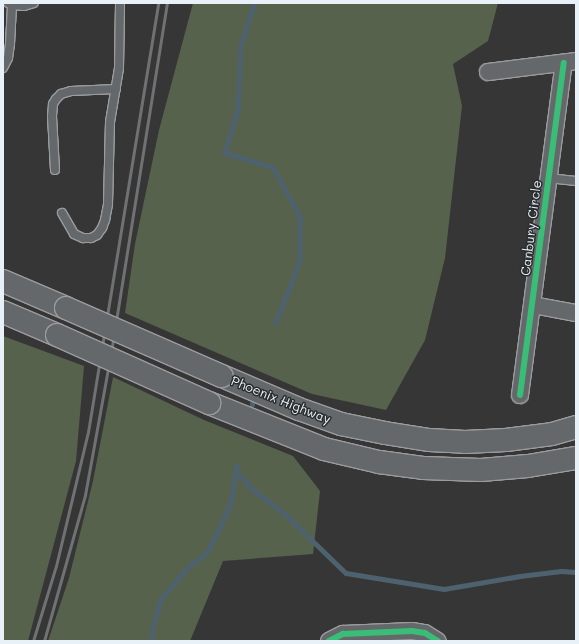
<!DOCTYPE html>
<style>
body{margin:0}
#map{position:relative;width:579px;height:644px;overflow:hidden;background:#373636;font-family:Mali,sans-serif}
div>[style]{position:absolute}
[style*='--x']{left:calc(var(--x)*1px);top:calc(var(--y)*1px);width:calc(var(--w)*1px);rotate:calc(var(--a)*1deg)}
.green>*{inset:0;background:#57624d}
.stream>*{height:4.5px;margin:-2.25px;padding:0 2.25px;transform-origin:2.25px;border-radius:2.25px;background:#4d626e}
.roads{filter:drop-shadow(1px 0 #9b9c9e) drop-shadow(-1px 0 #9b9c9e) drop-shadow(0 1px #9b9c9e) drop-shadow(0 -1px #9b9c9e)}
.service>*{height:8px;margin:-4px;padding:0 4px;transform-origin:4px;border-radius:4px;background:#65686b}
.minor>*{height:16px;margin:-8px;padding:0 8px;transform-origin:8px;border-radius:8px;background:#65686b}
.secondary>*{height:22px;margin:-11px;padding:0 11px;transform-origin:11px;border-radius:11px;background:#65686b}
.rail>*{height:3px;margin:-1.5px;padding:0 1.5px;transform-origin:1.5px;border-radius:1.5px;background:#6f7172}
.bridges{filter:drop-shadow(1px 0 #9b9c9e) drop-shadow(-1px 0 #9b9c9e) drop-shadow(0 1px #9b9c9e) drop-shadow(0 -1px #9b9c9e)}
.secondary-bridge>*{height:22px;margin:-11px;padding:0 11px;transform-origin:11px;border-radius:11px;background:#65686b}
.cycleway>*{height:6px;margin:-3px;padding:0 3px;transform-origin:3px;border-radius:3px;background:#3abd76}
span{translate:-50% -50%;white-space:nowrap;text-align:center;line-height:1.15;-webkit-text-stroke:3px #2a2d2e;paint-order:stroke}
.street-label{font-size:13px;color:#e8f1f8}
.frame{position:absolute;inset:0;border:4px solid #e8f1f8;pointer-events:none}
</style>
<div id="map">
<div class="green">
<div style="clip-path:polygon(193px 3px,498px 3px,488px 41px,453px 64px,462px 106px,445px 258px,425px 340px,386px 410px,312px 394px,125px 313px,135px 244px,159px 130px)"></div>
<div style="clip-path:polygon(3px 336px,84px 366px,76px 461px,28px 641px,3px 641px)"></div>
<div style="clip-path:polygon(113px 377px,204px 420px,293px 456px,320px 491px,313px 554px,223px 561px,190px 641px,48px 641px,69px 578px,93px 481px)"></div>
</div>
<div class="stream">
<div style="--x:255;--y:3;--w:44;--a:108.4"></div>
<div style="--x:241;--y:45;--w:66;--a:92.6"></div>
<div style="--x:238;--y:111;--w:44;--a:107.2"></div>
<div style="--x:225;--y:153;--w:50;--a:16.3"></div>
<div style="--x:273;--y:167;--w:56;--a:61.1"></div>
<div style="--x:300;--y:216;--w:45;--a:90"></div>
<div style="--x:300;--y:261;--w:66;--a:111.2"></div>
<div style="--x:252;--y:405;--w:1;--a:-90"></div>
<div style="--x:236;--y:471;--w:24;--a:48"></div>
<div style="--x:252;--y:489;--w:43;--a:37.4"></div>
<div style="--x:286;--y:515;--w:83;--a:44"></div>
<div style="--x:346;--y:573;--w:99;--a:9.3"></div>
<div style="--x:444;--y:589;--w:77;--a:-9.7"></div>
<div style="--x:520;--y:576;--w:41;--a:-7"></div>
<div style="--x:561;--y:571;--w:15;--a:4"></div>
<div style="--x:151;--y:641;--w:11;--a:-85"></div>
<div style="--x:152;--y:630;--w:32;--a:-74"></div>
<div style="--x:161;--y:599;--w:43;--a:-49.7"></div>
<div style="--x:189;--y:566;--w:22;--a:-36"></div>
<div style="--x:207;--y:553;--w:53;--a:-64.4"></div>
<div style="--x:230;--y:505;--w:40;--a:-80"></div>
</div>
<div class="roads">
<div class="service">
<div style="--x:8;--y:3;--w:4;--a:27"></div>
<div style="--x:12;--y:5;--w:12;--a:5"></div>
<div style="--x:24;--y:6;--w:10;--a:-17"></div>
<div style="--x:3;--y:68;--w:11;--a:-63"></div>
<div style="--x:8;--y:58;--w:14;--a:-82"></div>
<div style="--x:10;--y:44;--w:39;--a:-87"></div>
<div style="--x:55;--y:170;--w:54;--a:-93.2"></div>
<div style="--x:52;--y:116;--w:12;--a:-85"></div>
<div style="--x:53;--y:104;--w:6;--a:-59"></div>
<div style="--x:56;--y:99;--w:7;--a:-45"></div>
<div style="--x:61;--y:94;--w:10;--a:-17"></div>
<div style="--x:71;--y:91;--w:45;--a:-2.5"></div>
<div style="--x:548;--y:178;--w:28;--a:6"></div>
<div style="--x:62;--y:213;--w:24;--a:60"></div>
<div style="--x:74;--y:234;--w:10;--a:24"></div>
<div style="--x:83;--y:238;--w:8;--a:0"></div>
<div style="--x:91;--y:238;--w:7;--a:-27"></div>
<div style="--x:97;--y:235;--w:9;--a:-54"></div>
<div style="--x:102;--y:228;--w:9;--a:-69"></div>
<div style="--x:105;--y:220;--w:16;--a:-79"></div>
<div style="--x:108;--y:204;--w:82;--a:-88.6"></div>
<div style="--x:110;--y:122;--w:55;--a:-80.5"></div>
<div style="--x:119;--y:68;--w:65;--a:-89.1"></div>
</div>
<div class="minor">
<div style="--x:488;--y:72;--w:89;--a:-7.1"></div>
<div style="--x:533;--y:305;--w:44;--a:10.5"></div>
<div style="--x:520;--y:395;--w:335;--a:-82.5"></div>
<div style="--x:329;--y:641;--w:16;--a:-27"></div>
<div style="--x:343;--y:634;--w:69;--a:-2.5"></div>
<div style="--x:412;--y:631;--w:13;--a:9"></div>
<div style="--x:425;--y:633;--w:15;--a:32"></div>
</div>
<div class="secondary">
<div style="--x:3;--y:281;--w:69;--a:23.2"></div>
<div style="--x:3;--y:312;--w:59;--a:23.1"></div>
<div style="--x:222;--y:376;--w:84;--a:23.2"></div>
<div style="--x:299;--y:409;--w:45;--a:19.7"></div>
<div style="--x:341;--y:424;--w:45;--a:11.6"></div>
<div style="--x:385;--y:433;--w:45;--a:9"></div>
<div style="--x:429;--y:440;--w:36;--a:3"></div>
<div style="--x:465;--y:442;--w:41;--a:-2.8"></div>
<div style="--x:506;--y:440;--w:46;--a:-7.4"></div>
<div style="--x:552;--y:434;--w:25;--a:-16"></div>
<div style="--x:209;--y:403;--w:124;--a:21.8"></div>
<div style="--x:324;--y:449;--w:57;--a:13.3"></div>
<div style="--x:379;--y:462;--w:44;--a:7.8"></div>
<div style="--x:423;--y:468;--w:58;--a:2"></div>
<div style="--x:481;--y:470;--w:47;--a:-4.9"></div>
<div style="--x:528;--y:466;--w:49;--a:-9.5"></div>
</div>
</div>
<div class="rail">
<div style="--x:33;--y:641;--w:78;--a:-73"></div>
<div style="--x:56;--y:566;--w:138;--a:-76.6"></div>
<div style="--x:88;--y:432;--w:435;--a:-80.7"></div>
<div style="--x:44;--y:641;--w:152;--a:-74.3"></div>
<div style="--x:85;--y:495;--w:151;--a:-79.7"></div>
<div style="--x:112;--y:346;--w:347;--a:-80.9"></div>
</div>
<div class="bridges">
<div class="secondary-bridge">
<div style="--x:66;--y:308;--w:170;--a:23.6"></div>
<div style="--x:57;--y:335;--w:167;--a:24.1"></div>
</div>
</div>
<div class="cycleway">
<div style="--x:520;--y:395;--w:335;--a:-82.5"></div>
<div style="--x:329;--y:641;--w:16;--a:-27"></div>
<div style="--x:343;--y:634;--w:69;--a:-2.5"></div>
<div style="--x:412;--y:631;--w:13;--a:9"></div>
<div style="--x:425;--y:633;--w:15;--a:32"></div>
</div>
<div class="street-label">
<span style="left:531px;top:228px;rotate:-83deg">Canbury Circle</span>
<span style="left:281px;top:400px;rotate:22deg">Phoenix Highway</span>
</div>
<div class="frame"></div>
</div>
